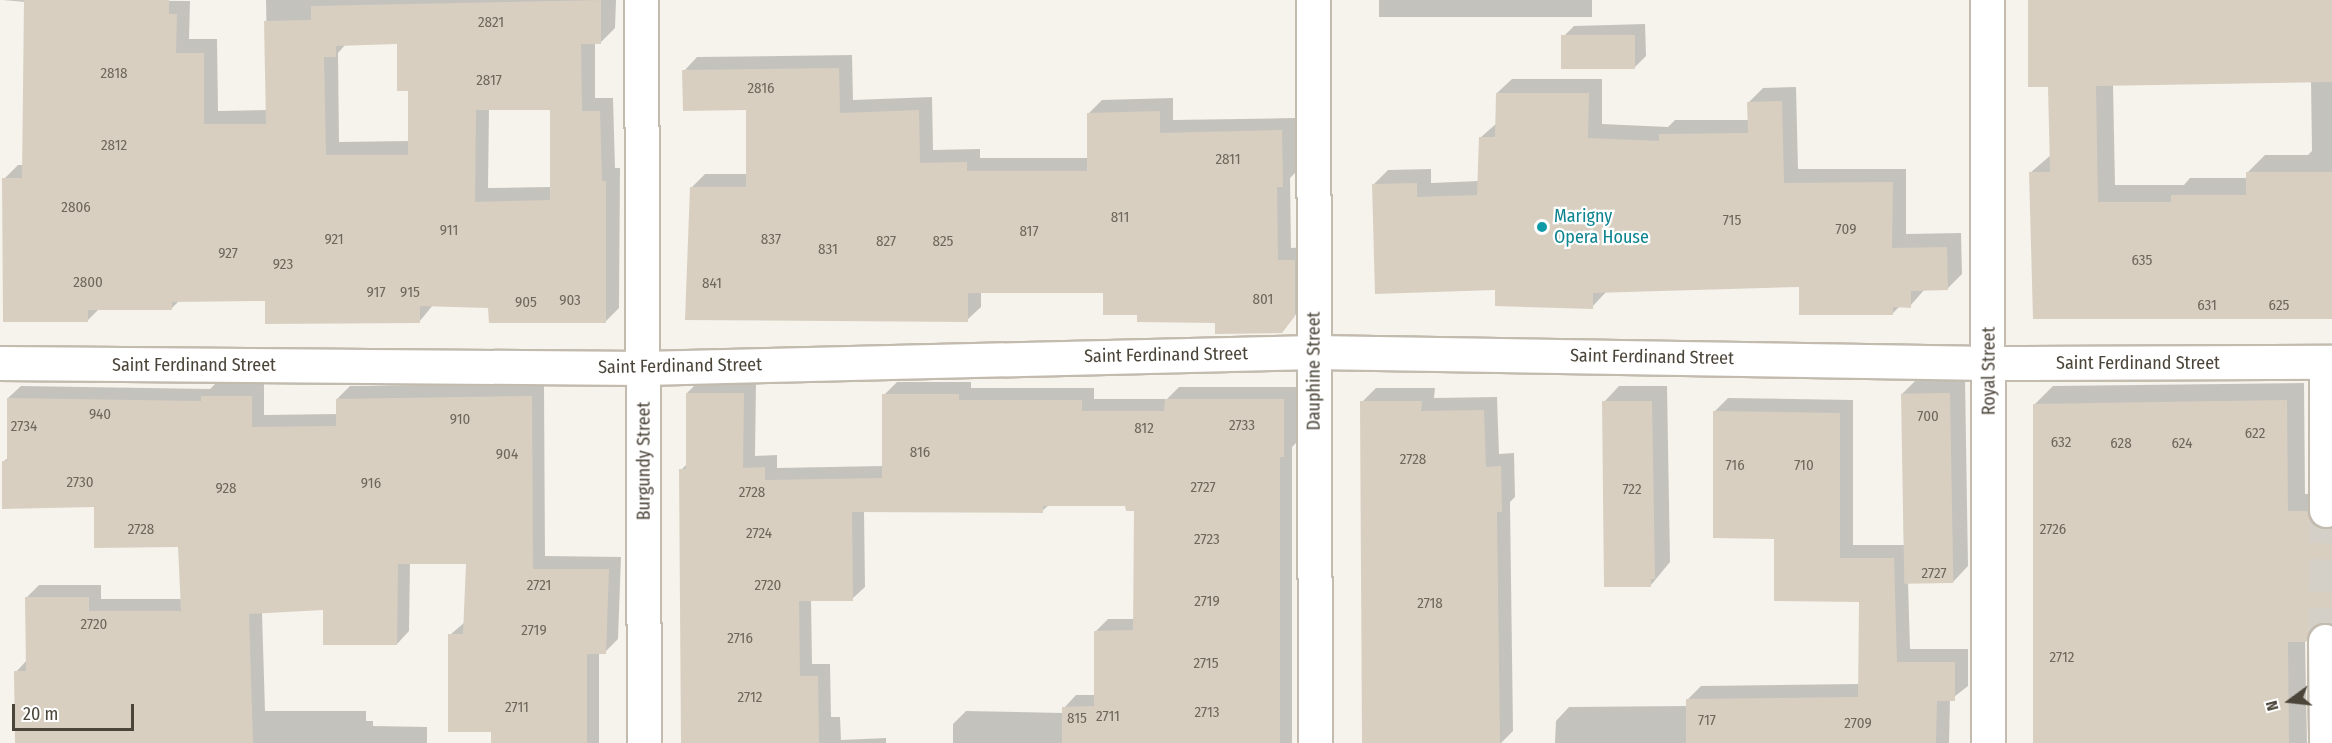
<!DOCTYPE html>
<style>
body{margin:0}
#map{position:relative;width:2332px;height:743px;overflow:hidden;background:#f6f3ec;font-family:"Fira Sans Condensed",sans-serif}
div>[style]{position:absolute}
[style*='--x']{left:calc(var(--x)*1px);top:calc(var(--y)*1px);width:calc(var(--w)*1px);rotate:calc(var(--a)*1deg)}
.shadow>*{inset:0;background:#0003;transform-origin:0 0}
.building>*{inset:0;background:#d8cfc1;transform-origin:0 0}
.street-tunnel>*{height:33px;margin-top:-16.5px;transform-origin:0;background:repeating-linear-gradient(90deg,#d4d0c8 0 33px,transparent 0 49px)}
.roads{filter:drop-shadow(2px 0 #c2bbae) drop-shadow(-2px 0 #c2bbae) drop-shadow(0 2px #c2bbae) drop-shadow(0 -2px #c2bbae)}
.street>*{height:33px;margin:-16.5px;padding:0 16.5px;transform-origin:16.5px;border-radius:16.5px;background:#fff}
.dots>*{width:16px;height:16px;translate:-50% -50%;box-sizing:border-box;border:3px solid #fff;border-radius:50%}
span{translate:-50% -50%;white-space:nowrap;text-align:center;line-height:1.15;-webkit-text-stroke:4.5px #fff;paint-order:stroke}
.number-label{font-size:15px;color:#6e675b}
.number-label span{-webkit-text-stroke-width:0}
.culture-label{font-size:18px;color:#0d838f}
.left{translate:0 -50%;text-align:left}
.street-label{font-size:18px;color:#4b4439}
.north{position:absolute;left:2260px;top:671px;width:60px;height:60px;-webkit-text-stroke:4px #fff;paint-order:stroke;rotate:255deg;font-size:16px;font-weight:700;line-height:24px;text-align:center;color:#4b4439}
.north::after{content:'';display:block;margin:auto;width:21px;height:27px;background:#4b4439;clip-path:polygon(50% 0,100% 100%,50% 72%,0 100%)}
.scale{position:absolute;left:12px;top:704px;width:122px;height:27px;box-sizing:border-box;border:3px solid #4b4439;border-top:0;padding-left:8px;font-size:18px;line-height:21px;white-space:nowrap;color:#4b4439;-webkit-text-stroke:4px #fff;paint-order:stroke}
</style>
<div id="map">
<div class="shadow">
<div style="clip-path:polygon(evenodd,3px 0,190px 1px,189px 39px,217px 39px,218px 111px,268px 110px,266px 0,616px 0,615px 28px,601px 42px,595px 42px,595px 98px,613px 98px,615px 168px,620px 168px,619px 308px,605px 322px,490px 307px,433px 305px,419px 322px,266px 300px,180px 300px,172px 308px,100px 308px,87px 321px,4px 179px,18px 165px,23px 165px,25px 2px,3px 0,398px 43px,410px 90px,409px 141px,339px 142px,338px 53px,346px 44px,398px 43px,3px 0,552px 108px,551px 187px,488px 188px,489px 109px,552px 108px)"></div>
<div style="left:1379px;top:0;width:213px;height:17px"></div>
<div style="clip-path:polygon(evenodd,2029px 0,2332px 0,2332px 317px,2030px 173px,2051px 155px,2049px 85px,2029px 0,2311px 81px,2312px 151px,2308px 155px,2265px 155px,2247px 173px,2247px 178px,2190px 178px,2184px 185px,2115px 185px,2113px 84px,2311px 81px)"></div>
<div style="clip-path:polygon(1645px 24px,1646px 56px,1635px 67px,1563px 37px,1574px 26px)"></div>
<div style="clip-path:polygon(852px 55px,853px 100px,932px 97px,933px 150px,980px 149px,980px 158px,1089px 158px,1089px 113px,1102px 100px,1173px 98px,1173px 120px,1295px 118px,1296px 172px,1290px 178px,1291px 248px,1308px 247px,1308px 301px,1281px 331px,1217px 322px,1105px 291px,981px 291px,981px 307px,967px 320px,691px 188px,705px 174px,748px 174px,748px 108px,684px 71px,697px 57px)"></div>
<div style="clip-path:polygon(1512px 79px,1602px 79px,1602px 124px,1668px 127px,1675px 120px,1749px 120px,1748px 103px,1763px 88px,1796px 87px,1798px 169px,1906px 169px,1906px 234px,1961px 233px,1962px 274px,1948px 288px,1925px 289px,1910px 306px,1900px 306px,1893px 313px,1801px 286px,1607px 291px,1592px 307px,1496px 289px,1373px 185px,1388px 170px,1431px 169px,1431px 183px,1479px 181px,1480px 138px,1497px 123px,1497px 93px)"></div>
<div style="clip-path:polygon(1965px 378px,1968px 566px,1953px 582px,1908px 582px,1910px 649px,1968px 649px,1968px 686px,1950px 700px,1949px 743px,1555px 743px,1556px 721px,1569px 707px,1687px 706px,1687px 700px,1701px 686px,1859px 684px,1860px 600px,1775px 537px,1714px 412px,1728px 398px,1853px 400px,1853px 545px,1904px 545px,1902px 394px,1917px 379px)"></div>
<div style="clip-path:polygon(700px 380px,756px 381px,755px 456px,777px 455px,777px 468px,884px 466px,884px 395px,897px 382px,971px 382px,971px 388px,1094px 388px,1094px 399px,1167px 399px,1179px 387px,1296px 387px,1296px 443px,1292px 447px,1292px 743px,953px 743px,953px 724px,966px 711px,1064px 713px,1064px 708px,1076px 695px,1096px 695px,1095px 632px,1108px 619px,1135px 619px,1135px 509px,1127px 504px,1049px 505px,1042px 511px,864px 511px,865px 587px,852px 599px,811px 600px,812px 664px,830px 664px,831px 717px,840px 717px,841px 740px,886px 738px,886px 743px,682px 743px,681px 470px,687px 464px,687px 393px)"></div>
<div style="clip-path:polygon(2304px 383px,2305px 494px,2325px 493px,2332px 505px,2332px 623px,2324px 622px,2305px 641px,2307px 743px,2034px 743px,2035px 404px,2053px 386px)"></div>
<div style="clip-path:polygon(215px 384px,264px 384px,264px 415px,337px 414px,337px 399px,350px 386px,544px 384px,545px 556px,621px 557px,618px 639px,605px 652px,599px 652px,599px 743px,493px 743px,493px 731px,450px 635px,465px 622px,467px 563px,410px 562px,409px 631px,397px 644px,324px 608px,262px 612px,265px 711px,366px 711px,366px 721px,373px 721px,373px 726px,427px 727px,427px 743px,15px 743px,16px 672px,27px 660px,26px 598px,39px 585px,101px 585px,101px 599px,182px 599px,180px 545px,3px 462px,9px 457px,8px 398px,21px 386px,210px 389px)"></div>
<div style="clip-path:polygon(1619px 386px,1667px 386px,1670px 562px,1651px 585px,1604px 402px)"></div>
<div style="clip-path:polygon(1376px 388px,1435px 388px,1434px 398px,1497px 397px,1499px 454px,1514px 453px,1515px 497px,1510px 502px,1513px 731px,1501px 743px,1364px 743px,1362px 402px)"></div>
</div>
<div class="building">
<div style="clip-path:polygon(evenodd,24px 0,169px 0,169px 14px,177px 14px,176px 53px,204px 53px,204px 124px,266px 124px,264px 21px,311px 20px,311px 6px,601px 0,601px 44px,581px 44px,582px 111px,600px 111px,602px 181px,606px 181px,606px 323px,489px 323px,488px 308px,420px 306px,420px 323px,265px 324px,265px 301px,172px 302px,172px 310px,88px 310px,88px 322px,3px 322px,2px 178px,22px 178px,24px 0,397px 44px,397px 91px,408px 91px,408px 155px,326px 155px,324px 57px,336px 57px,336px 46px,397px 44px,24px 0,476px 110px,550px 110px,550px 200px,475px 202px,476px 110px)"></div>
<div style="clip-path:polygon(2028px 0,2332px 0,2332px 82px,2096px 86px,2098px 202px,2171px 202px,2171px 195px,2246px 195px,2246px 172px,2332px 172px,2332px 319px,2033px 319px,2029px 172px,2050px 172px,2048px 87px,2028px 87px)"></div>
<div style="left:1635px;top:35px;width:34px;height:74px;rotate:90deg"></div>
<div style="clip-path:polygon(839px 68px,840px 113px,919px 110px,920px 163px,967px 162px,967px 171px,1087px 171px,1087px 113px,1160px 111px,1160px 133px,1282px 130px,1283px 187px,1277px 187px,1278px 260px,1295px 260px,1295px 316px,1282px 333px,1215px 334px,1215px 323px,1137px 322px,1137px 315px,1103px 315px,1103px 293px,968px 293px,968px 322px,685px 320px,690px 187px,746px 187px,746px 110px,683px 111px,682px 70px)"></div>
<div style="clip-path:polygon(1496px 93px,1589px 93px,1588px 138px,1659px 141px,1659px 134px,1748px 133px,1747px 102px,1782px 101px,1784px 183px,1893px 182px,1892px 248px,1947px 247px,1948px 290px,1911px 291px,1911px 308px,1893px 307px,1893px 315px,1799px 315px,1799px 287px,1593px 293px,1593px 309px,1495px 306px,1495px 290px,1375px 294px,1372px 184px,1417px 183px,1417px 197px,1477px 195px,1479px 137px,1495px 137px)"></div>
<div style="clip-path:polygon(686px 393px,744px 393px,743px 468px,765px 467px,765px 480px,882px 478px,882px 394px,959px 394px,959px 400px,1082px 400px,1082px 411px,1164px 411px,1165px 399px,1284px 399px,1284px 457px,1280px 457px,1280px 743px,1062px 743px,1062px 707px,1094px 706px,1094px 631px,1133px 630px,1134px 511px,1126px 511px,1125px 506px,1043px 506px,1043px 513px,852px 512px,853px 601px,799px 601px,800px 676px,818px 676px,819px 743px,681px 743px,679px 469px,686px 469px)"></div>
<div style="left:1950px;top:393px;width:190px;height:49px;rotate:89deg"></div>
<div style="clip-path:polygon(201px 396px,252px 396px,252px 427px,336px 426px,336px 399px,532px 396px,533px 569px,609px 569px,606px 654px,587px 654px,587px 743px,491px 743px,491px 732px,448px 732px,448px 634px,463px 634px,466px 564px,398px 564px,397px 645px,323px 645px,323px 610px,249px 614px,253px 743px,15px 743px,14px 671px,26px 671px,25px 597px,89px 597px,89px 611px,181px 611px,178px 547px,94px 548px,94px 507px,2px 509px,2px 461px,7px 461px,7px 398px,201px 401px)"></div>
<div style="clip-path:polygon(2287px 400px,2288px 511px,2307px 511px,2316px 526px,2332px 527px,2332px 624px,2315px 625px,2306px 642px,2288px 642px,2289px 743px,2033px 743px,2033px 404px)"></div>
<div style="clip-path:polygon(1360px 401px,1422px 401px,1421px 411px,1484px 410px,1486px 467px,1501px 466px,1502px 512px,1497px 512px,1500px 743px,1362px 743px)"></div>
<div style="clip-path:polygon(1602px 401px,1652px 401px,1655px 579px,1651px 579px,1651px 587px,1604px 587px)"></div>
<div style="clip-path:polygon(1713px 411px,1840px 413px,1840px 558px,1894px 558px,1897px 662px,1955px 662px,1955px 701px,1937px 701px,1936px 743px,1686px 743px,1686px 699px,1858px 697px,1859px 602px,1774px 601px,1774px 539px,1713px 538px)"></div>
</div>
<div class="street-tunnel">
<div style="--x:2325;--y:641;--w:131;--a:-89.6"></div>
</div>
<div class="roads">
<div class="street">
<div style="--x:641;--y:0;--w:743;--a:89.77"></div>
<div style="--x:1313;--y:0;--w:743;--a:89.85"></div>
<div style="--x:1987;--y:0;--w:743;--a:89.92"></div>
<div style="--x:2326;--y:362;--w:148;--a:90"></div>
<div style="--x:0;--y:363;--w:643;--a:0.45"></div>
<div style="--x:643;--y:368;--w:671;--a:-1.37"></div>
<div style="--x:1314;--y:352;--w:675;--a:0.93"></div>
<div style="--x:1989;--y:363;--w:343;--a:-0.2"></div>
<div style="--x:2325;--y:641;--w:102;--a:89.4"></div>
</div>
</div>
<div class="dots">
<div style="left:1542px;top:227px;background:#0f9aa8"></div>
</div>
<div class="number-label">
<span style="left:491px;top:23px">2821</span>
<span style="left:114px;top:74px">2818</span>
<span style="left:489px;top:81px">2817</span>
<span style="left:761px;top:89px">2816</span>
<span style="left:114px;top:146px">2812</span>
<span style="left:1228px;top:160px">2811</span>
<span style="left:76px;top:208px">2806</span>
<span style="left:1120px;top:218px">811</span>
<span style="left:1732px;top:221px">715</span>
<span style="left:1846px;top:230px">709</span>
<span style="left:449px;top:231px">911</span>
<span style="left:1029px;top:232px">817</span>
<span style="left:334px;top:240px">921</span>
<span style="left:771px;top:240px">837</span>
<span style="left:886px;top:242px">827</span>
<span style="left:943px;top:242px">825</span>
<span style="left:828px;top:250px">831</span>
<span style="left:228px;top:254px">927</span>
<span style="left:2142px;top:261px">635</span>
<span style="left:283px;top:265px">923</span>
<span style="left:88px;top:283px">2800</span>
<span style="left:712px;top:284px">841</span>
<span style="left:376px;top:293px">917</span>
<span style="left:410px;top:293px">915</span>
<span style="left:1263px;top:300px">801</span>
<span style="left:570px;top:301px">903</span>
<span style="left:526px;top:303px">905</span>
<span style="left:2207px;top:306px">631</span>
<span style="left:2279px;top:306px">625</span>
<span style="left:100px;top:415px">940</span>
<span style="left:1928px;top:417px">700</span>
<span style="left:460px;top:420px">910</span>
<span style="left:1242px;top:426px">2733</span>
<span style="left:24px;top:427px">2734</span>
<span style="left:1144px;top:429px">812</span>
<span style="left:2255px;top:434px">622</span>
<span style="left:2061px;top:443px">632</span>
<span style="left:2121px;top:444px">628</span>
<span style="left:2182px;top:444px">624</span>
<span style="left:920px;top:453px">816</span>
<span style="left:507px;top:455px">904</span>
<span style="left:1413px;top:460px">2728</span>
<span style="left:1735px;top:466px">716</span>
<span style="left:1804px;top:466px">710</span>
<span style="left:80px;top:483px">2730</span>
<span style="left:371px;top:484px">916</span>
<span style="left:1203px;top:488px">2727</span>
<span style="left:226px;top:489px">928</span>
<span style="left:1632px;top:490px">722</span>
<span style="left:752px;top:493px">2728</span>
<span style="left:141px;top:530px">2728</span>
<span style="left:2053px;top:530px">2726</span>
<span style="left:759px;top:534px">2724</span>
<span style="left:1207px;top:540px">2723</span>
<span style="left:1934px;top:574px">2727</span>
<span style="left:539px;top:586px">2721</span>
<span style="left:768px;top:586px">2720</span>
<span style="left:1207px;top:602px">2719</span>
<span style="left:1430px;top:604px">2718</span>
<span style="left:94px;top:625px">2720</span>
<span style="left:534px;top:631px">2719</span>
<span style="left:740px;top:639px">2716</span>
<span style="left:2062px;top:658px">2712</span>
<span style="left:1206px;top:664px">2715</span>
<span style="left:750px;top:698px">2712</span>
<span style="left:517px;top:708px">2711</span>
<span style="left:1207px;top:713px">2713</span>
<span style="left:1108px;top:717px">2711</span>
<span style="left:1077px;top:719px">815</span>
<span style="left:1707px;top:721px">717</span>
<span style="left:1858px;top:724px">2709</span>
</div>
<div class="culture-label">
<span class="left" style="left:1554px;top:227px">Marigny<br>Opera House</span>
</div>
<div class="street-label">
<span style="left:1166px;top:355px;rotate:-1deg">Saint Ferdinand Street</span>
<span style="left:1652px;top:357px;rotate:1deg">Saint Ferdinand Street</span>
<span style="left:2138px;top:363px">Saint Ferdinand Street</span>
<span style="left:194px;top:365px">Saint Ferdinand Street</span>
<span style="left:680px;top:366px;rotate:-1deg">Saint Ferdinand Street</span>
<span style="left:1314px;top:371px;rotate:-90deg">Dauphine Street</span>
<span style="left:1989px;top:371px;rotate:-90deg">Royal Street</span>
<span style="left:644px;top:461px;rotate:-90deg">Burgundy Street</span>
</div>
<div class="north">N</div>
<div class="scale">20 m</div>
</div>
